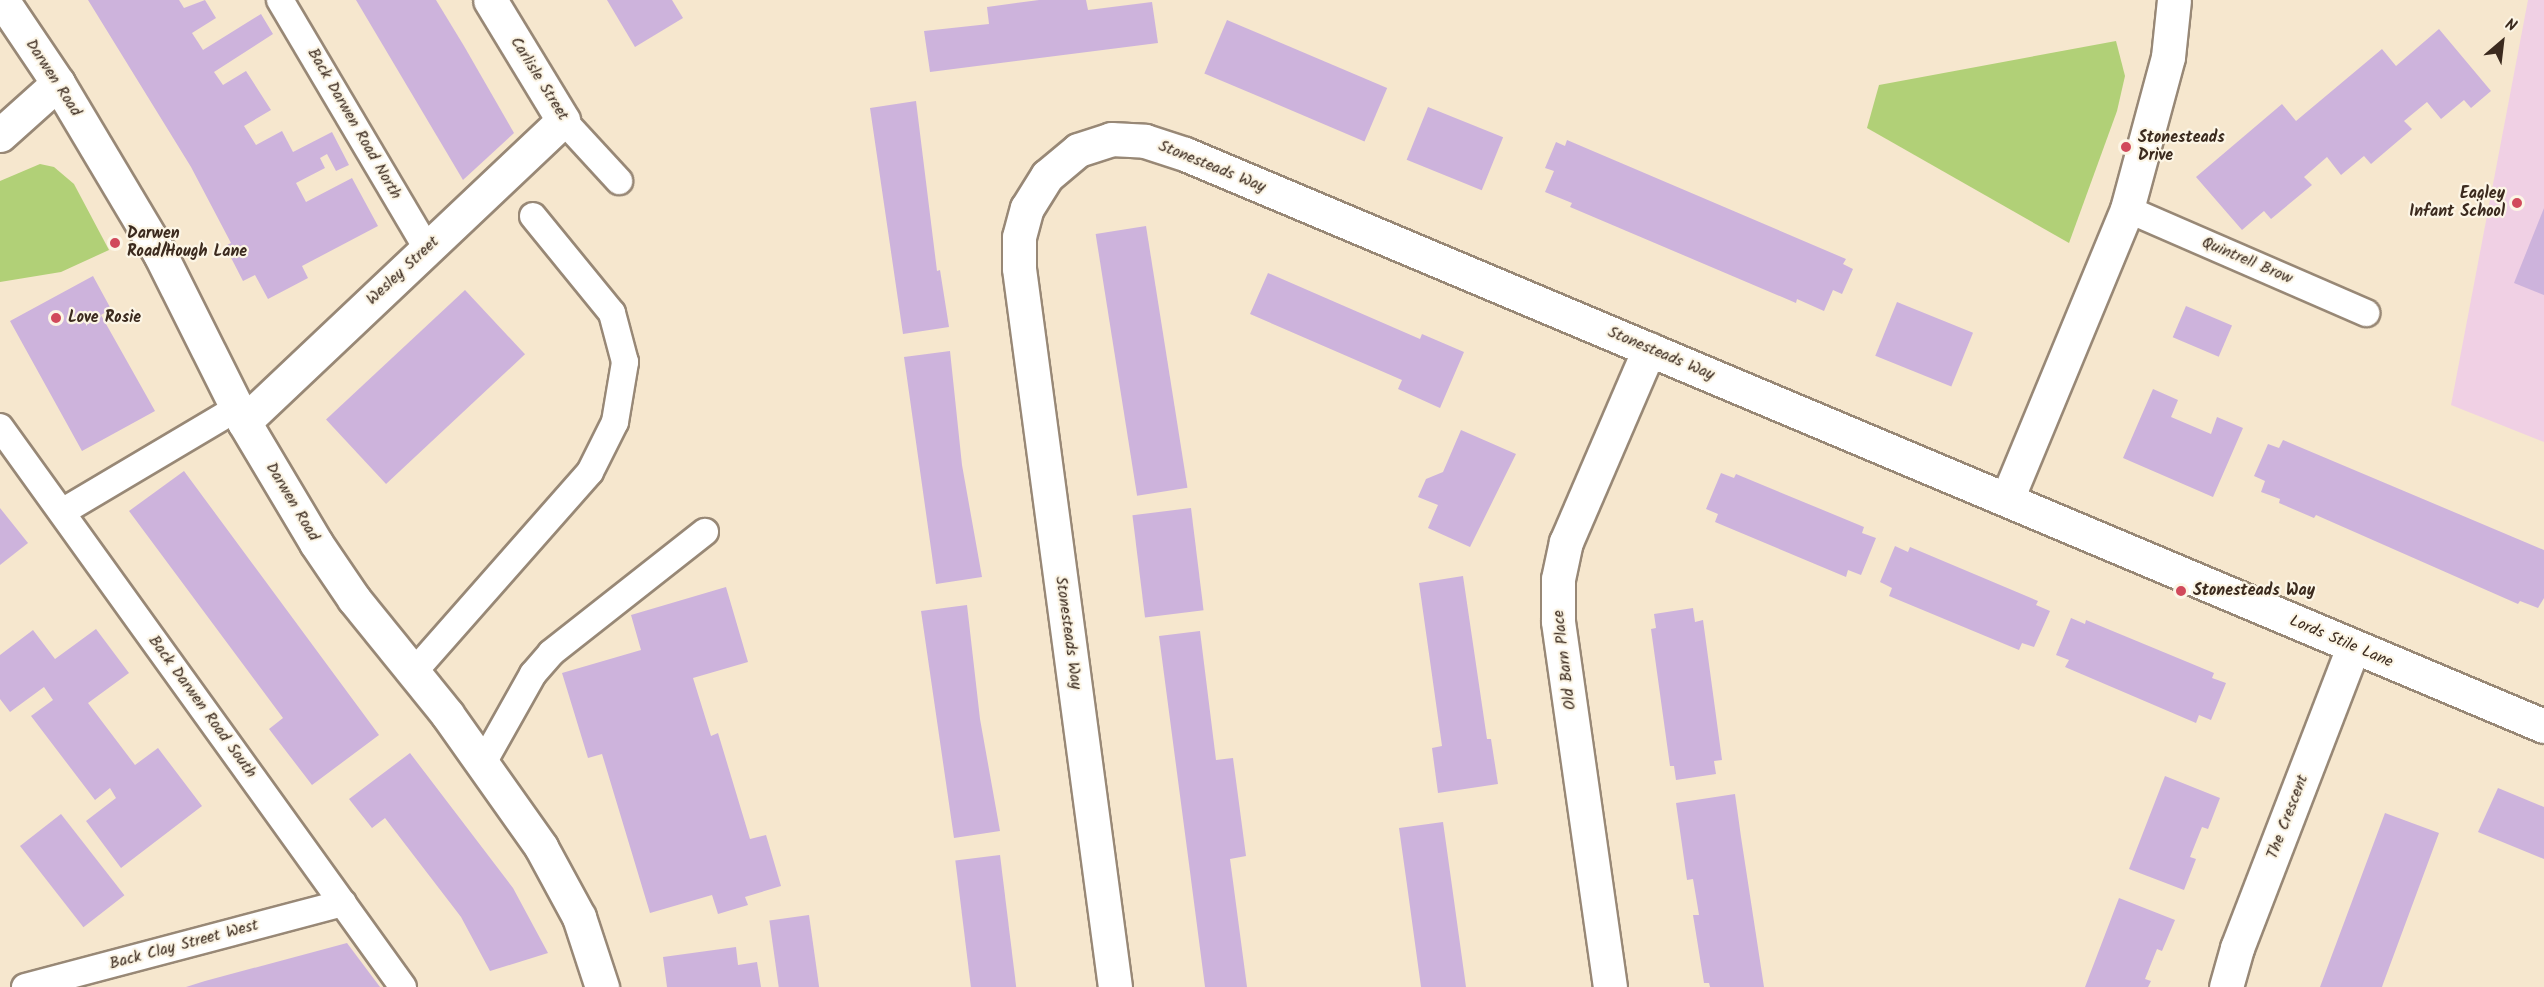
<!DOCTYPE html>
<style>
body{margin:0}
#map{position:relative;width:2544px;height:987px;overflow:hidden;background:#f6e7ce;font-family:Kalam,sans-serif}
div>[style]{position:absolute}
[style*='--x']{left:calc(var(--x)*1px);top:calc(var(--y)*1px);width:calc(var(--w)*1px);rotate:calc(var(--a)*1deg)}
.built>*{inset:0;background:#f0d0e4}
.green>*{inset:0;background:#b1d077}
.building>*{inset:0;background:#cdb3dc;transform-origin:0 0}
.roads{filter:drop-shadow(2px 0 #988876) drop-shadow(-2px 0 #988876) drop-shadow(0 2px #988876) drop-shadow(0 -2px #988876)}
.lane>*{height:26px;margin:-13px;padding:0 13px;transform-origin:13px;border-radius:13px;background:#fff}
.street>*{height:33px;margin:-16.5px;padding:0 16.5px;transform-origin:16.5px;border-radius:16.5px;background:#fff}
.secondary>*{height:33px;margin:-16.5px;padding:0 16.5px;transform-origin:16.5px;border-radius:16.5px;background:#fff}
.dots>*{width:16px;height:16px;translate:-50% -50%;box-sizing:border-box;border:3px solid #fcf5e5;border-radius:50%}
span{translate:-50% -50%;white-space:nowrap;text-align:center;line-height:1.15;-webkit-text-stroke:4.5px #fcf5e5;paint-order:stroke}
.street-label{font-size:16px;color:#3b2a1e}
.poi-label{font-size:16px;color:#3b2a1e;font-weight:700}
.left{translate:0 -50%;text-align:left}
.right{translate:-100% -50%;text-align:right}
.north{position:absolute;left:2472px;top:12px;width:60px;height:60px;-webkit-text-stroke:4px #fcf5e5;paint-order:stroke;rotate:28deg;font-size:16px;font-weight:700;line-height:24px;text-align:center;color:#3b2a1e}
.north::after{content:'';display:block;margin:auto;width:21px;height:27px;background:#3b2a1e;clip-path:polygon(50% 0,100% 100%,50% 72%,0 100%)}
</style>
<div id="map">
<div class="built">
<div style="clip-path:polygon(2528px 0,2544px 0,2544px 442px,2451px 405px)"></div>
</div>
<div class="green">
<div style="clip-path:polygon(2116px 41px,2125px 76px,2117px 111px,2069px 243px,1867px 128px,1879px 85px)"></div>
<div style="clip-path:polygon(40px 164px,54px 167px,74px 184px,109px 250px,61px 272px,0 282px,0 181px)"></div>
</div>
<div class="building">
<div style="clip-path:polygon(88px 0,179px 0,184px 8px,205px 0,216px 18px,192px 33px,203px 50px,261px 14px,273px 34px,214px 72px,223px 85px,246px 71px,271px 110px,244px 126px,256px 145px,282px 131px,293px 152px,332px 132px,349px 165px,336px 171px,327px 154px,320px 158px,325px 168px,296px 183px,306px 202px,352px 178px,378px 226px,302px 266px,308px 278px,268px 299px,255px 275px,243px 281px,225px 246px,231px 243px,191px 167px)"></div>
<div style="clip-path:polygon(356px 0,436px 0,464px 46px,514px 133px,463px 180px)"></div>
<div style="clip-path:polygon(607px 0,672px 0,683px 18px,635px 47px)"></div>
<div style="clip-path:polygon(1039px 0,1086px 0,1088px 10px,1152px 2px,1158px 43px,930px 72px,924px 31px,989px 24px,987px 7px)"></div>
<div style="left:1227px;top:20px;width:174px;height:58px;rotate:23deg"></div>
<div style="clip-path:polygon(2439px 29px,2491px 91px,2471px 108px,2464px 100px,2441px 119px,2427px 102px,2404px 121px,2412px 129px,2371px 164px,2364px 156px,2341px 175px,2327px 157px,2304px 177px,2312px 185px,2271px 219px,2264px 211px,2242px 230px,2196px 177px,2282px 104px,2296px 121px,2382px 49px,2396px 66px)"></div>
<div style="clip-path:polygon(916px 101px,937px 271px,940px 270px,949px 327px,903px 334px,870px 108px)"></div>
<div style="left:1428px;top:107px;width:81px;height:57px;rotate:22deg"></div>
<div style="clip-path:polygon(1567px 140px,1846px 259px,1843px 264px,1853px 269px,1842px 294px,1833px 290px,1824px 311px,1797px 299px,1796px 303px,1570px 207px,1572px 203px,1545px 192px,1554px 171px,1545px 168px,1556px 142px,1565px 146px)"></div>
<div style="clip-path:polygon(2544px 208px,2544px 295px,2514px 283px)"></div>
<div style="left:1146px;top:226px;width:265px;height:51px;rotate:81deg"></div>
<div style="clip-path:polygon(1268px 273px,1420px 339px,1422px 334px,1464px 352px,1440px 408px,1398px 389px,1402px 380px,1250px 314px)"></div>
<div style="clip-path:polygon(93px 276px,111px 309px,101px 315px,155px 411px,82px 451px,10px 321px)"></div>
<div style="left:465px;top:290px;width:88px;height:190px;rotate:47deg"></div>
<div style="left:1897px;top:302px;width:82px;height:58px;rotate:22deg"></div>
<div style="left:2186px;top:306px;width:50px;height:34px;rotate:23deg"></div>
<div style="clip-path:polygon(950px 351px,962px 465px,982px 577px,936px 584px,904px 357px)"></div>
<div style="clip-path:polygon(2153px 389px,2178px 400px,2171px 417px,2211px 434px,2217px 417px,2243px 428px,2213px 497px,2123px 458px)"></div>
<div style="clip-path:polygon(1461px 430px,1516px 454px,1470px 547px,1428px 528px,1438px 505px,1418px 497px,1426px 479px,1443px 472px)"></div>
<div style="clip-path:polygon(2283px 440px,2544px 550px,2544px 598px,2538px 608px,2520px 601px,2518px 604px,2316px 515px,2314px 518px,2279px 503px,2280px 499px,2261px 492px,2265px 481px,2254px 476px,2268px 444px,2279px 448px)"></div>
<div style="clip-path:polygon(184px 471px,379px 735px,312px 785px,269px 729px,283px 718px,129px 511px)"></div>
<div style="clip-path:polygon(1721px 473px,1734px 478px,1736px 474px,1864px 527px,1862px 533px,1876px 538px,1861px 575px,1848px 570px,1846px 577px,1715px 522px,1718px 514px,1706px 509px)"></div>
<div style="clip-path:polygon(0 508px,28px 543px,0 565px)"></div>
<div style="left:1191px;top:508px;width:103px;height:59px;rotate:83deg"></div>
<div style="clip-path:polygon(1895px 546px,1908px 552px,1910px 547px,2038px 601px,2036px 605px,2050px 611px,2034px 647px,2022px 643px,2019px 650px,1889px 596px,1892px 588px,1880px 582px)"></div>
<div style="clip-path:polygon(1463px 576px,1487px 739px,1491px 739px,1498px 784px,1438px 793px,1432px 748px,1442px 746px,1419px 583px)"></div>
<div style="clip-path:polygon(726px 587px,748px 662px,693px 678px,711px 736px,718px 733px,750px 839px,766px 835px,781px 886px,745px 897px,748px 905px,718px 914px,712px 895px,650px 913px,602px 754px,588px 758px,562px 673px,641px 650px,631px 615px)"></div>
<div style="clip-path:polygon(967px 605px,980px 719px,1000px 831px,954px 838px,921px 611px)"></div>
<div style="clip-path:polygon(1693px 608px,1695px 622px,1703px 620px,1722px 760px,1714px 761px,1716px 774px,1676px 780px,1674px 766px,1670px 766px,1651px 629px,1656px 628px,1654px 614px)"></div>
<div style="clip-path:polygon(2071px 618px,2085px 624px,2086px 620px,2214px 673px,2212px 678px,2226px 683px,2211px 720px,2199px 715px,2196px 723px,2065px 667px,2069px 660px,2056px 655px)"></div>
<div style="clip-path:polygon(96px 629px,129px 673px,88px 703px,135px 765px,158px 748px,202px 806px,121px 868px,86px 821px,116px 798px,110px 788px,95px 800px,31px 716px,53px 700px,44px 687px,10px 712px,0 699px,0 655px,33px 630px,55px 659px)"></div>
<div style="clip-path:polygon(1200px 631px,1216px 760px,1233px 758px,1246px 856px,1230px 859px,1247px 987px,1205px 987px,1189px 864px,1159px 636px)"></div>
<div style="clip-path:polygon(410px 753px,513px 888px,548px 953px,490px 971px,461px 917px,385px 818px,372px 828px,349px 799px)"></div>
<div style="clip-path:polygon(2165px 776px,2220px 798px,2208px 829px,2202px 827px,2190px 857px,2196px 859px,2184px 890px,2129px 869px)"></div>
<div style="clip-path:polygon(2498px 788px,2544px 807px,2544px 859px,2478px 832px)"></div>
<div style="clip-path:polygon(1735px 794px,1741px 837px,1764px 987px,1710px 987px,1709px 983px,1704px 983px,1693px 915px,1699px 915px,1693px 879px,1687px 880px,1676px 803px)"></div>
<div style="clip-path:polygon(2385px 813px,2439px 833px,2383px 984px,2382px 987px,2320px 987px)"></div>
<div style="left:61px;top:814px;width:103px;height:52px;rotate:52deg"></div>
<div style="clip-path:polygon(1443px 822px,1451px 879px,1466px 987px,1421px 987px,1407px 885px,1399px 828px)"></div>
<div style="left:1000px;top:855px;width:133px;height:45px;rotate:83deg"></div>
<div style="clip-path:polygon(2119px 898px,2175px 920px,2162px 951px,2157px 949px,2145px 979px,2151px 981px,2148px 987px,2085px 987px)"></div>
<div style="left:809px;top:915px;width:73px;height:40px;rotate:82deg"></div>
<div style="clip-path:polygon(347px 943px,380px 987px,186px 987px,205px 981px)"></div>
<div style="clip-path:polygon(736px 947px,738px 965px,757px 962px,761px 987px,667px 987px,663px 957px)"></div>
</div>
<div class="roads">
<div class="lane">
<div style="--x:280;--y:0;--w:289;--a:59.4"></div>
<div style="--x:563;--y:120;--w:83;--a:47.4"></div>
<div style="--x:2127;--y:209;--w:261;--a:23.5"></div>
<div style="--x:0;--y:427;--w:690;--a:54.26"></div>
<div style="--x:62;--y:512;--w:204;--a:-30.7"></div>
<div style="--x:412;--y:674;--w:269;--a:-48.6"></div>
<div style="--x:590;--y:472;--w:56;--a:-63.4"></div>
<div style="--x:615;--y:422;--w:61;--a:-80.5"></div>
<div style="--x:625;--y:362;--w:51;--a:-104.9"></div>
<div style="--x:612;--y:313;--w:125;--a:-129.2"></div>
<div style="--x:483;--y:763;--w:102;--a:-60.7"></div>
<div style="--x:533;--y:674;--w:28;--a:-49"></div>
<div style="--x:551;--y:653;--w:196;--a:-38.2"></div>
<div style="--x:25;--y:987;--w:329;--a:-14.8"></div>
</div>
<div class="street">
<div style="--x:0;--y:135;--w:78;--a:-41.9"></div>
<div style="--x:244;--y:422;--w:439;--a:-43.4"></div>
<div style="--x:563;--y:120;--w:140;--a:-121.3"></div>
<div style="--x:2007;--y:499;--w:314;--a:-67.5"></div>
<div style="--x:2127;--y:209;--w:157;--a:-74.9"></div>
<div style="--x:2168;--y:57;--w:57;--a:-84"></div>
<div style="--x:1115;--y:987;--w:725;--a:-97.61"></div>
<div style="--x:1019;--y:268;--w:31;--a:-90"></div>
<div style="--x:1019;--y:237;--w:30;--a:-75"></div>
<div style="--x:1027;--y:208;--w:38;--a:-58"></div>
<div style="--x:1047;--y:176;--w:40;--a:-40"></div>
<div style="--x:1078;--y:150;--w:35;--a:-18"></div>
<div style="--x:1111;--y:139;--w:34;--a:3"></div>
<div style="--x:1145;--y:141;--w:42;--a:18"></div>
<div style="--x:1185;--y:154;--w:1474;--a:22.83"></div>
<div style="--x:1610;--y:987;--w:370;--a:-98.1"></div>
<div style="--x:1558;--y:621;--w:42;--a:-90"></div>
<div style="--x:1558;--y:579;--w:38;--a:-78"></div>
<div style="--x:1566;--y:542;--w:210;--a:-66.7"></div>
<div style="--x:2226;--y:987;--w:41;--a:-74.2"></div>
<div style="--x:2237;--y:948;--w:323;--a:-68.9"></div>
</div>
<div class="secondary">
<div style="--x:2;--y:0;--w:100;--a:56"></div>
<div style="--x:58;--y:83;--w:199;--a:59.2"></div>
<div style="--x:160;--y:254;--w:188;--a:63.4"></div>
<div style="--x:244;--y:422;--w:141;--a:59.2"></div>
<div style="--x:316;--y:543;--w:68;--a:55.8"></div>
<div style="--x:354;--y:599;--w:148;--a:51"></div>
<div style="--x:447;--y:714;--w:163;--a:54.7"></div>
<div style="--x:541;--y:847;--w:80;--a:61.5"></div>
<div style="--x:579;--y:917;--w:74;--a:71.8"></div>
</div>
</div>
<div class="dots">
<div style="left:2126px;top:147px;background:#d1495b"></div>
<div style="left:2517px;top:203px;background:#d1495b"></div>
<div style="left:115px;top:243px;background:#d1495b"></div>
<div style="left:56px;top:318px;background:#d1495b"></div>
<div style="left:2181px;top:591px;background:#d1495b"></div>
</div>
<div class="street-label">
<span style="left:53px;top:78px;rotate:57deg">Darwen Road</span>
<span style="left:539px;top:79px;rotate:58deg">Carlisle Street</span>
<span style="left:354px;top:124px;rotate:60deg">Back Darwen Road North</span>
<span style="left:1212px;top:167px;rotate:22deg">Stonesteads Way</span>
<span style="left:2247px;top:261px;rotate:23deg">Quintrell Brow</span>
<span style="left:403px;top:271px;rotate:-43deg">Wesley Street</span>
<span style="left:1661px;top:354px;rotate:23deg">Stonesteads Way</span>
<span style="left:292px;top:502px;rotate:59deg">Darwen Road</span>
<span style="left:1068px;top:633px;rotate:82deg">Stonesteads Way</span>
<span style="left:2341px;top:642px;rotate:23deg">Lords Stile Lane</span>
<span style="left:1565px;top:660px;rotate:-97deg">Old Barn Place</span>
<span style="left:202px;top:707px;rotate:54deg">Back Darwen Road South</span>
<span style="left:2288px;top:817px;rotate:-69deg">The Crescent</span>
<span style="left:184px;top:945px;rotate:-15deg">Back Clay Street West</span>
</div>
<div class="poi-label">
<span class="left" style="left:2138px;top:147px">Stonesteads<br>Drive</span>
<span class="right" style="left:2505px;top:203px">Eagley<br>Infant School</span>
<span class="left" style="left:127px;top:243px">Darwen<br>Road/Hough Lane</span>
<span class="left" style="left:68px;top:318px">Love Rosie</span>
<span class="left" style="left:2193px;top:591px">Stonesteads Way</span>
</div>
<div class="north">N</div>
</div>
